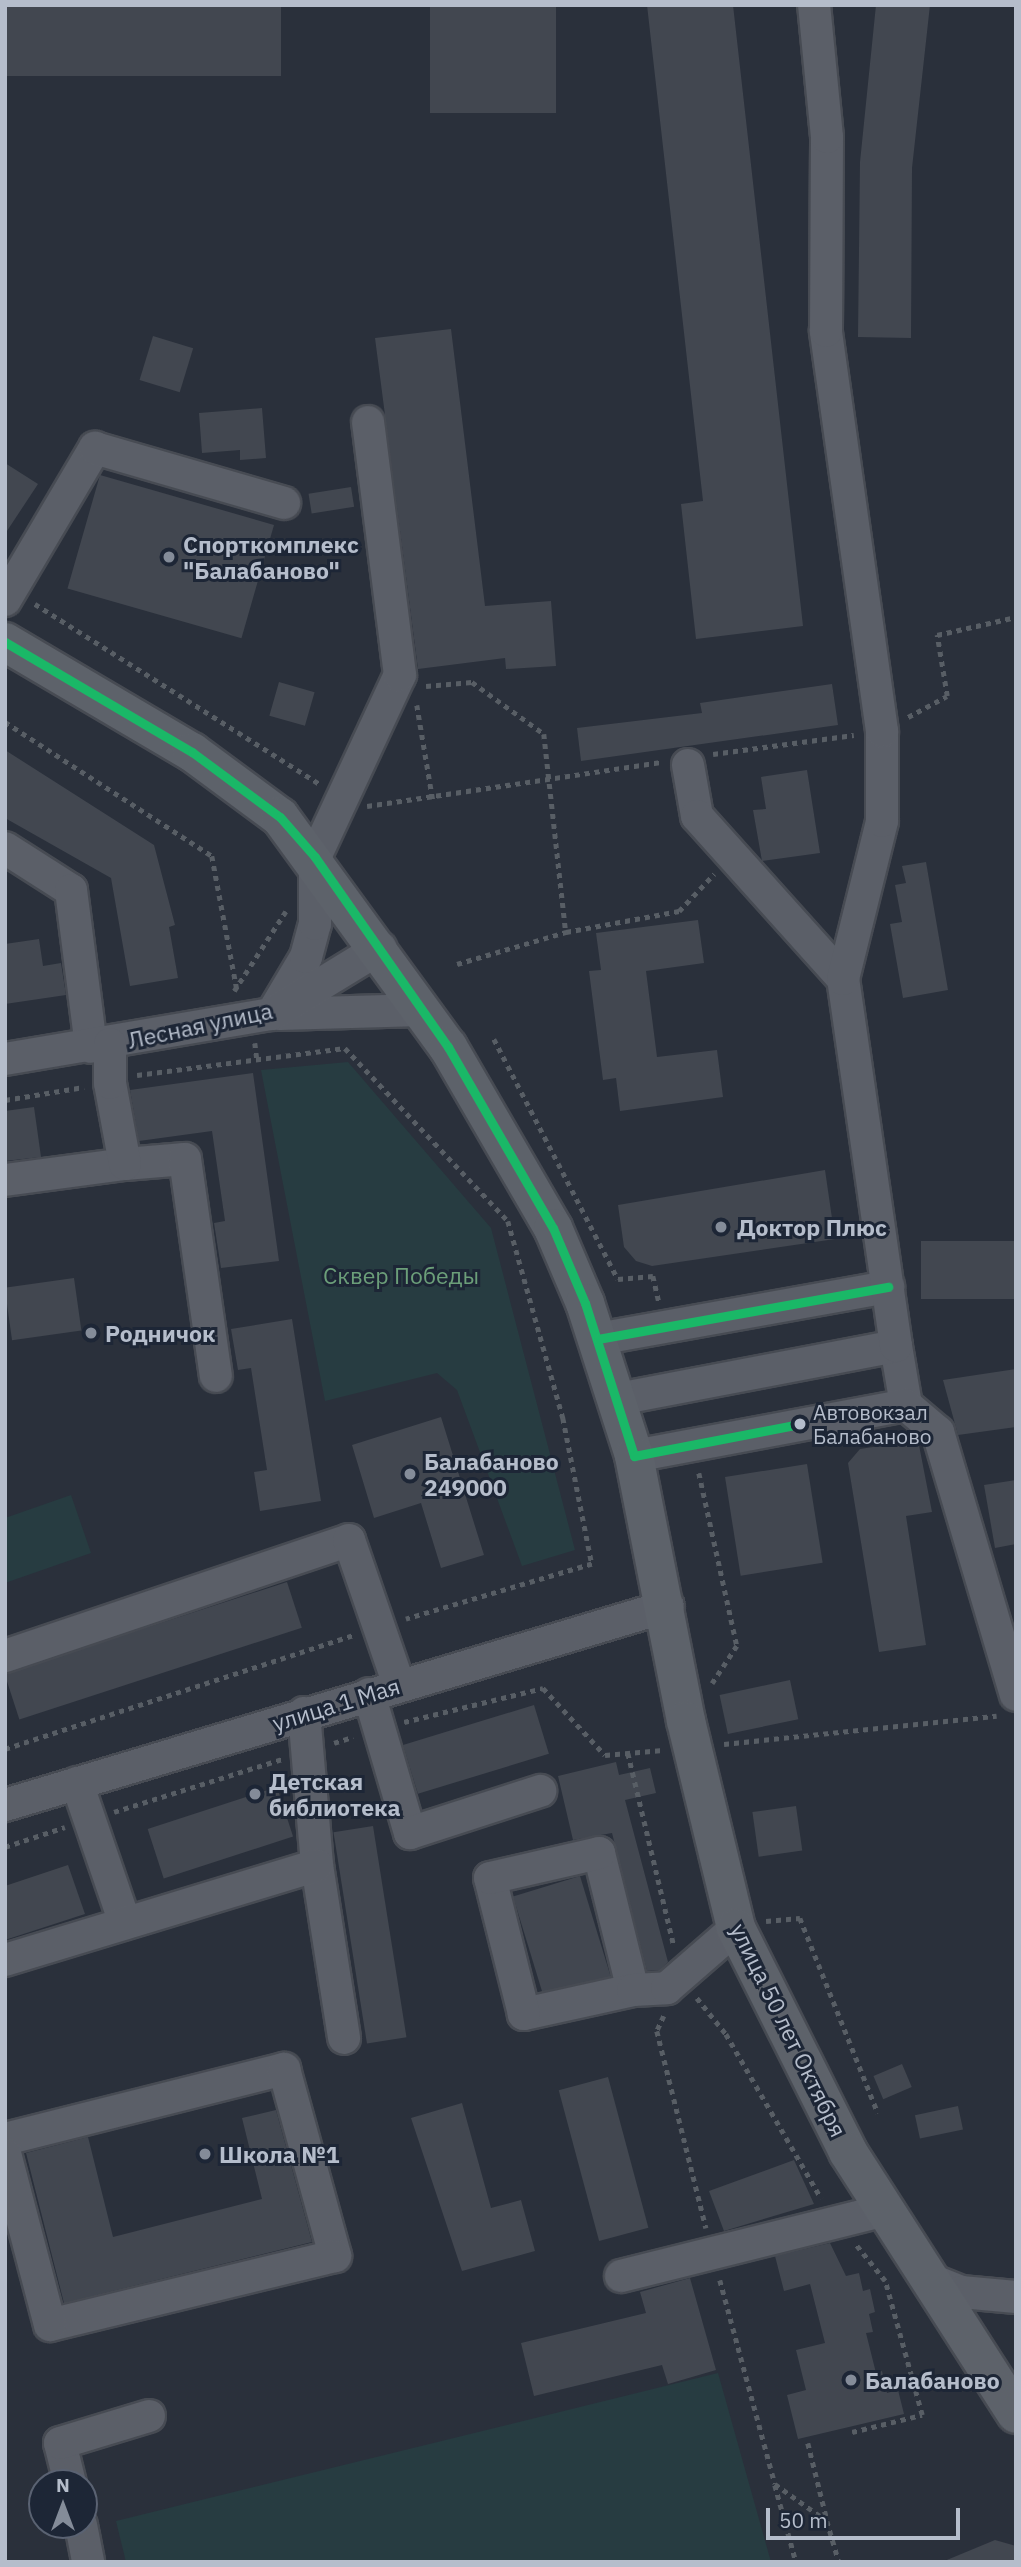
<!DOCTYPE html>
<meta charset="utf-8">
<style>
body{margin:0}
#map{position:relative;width:1021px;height:2567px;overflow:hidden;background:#2a303b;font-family:"IBM Plex Sans",sans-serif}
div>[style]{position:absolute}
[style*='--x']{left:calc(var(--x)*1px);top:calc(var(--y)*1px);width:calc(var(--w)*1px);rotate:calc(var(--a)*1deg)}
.green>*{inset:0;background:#273c41}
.building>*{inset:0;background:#424750;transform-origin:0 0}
.path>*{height:4.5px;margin-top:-2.25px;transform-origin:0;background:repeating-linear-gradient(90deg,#585e65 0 5px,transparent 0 10px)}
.roads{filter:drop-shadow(2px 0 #474b53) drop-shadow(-2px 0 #474b53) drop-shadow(0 2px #474b53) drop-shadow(0 -2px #474b53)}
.minor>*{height:32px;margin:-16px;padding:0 16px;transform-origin:16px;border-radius:16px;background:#5b5f68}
.major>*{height:38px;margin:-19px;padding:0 19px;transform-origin:19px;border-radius:19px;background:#5d626a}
.bus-1>*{height:9px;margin:-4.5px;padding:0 4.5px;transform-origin:4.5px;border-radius:4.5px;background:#1ab867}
.dots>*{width:19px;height:19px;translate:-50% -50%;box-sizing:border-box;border:4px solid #1d2636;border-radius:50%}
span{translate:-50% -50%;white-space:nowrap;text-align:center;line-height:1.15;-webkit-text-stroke:6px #1d2636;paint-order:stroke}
.bus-label{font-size:21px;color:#b5bdcb}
.left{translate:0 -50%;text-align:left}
.poi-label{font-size:23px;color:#b5bdcb;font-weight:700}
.street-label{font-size:23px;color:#b5bdcb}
.park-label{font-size:23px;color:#6b9e79}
.frame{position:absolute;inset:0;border:7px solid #b5bdcb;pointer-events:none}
.north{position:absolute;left:28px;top:2469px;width:70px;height:70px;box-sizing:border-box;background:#1d2636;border:2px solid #5a6272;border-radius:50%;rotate:0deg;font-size:19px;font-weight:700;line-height:28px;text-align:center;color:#b5bdcb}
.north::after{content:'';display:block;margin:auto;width:24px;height:32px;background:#848c99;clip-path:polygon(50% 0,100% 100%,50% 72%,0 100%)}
.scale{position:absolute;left:766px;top:2508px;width:194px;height:32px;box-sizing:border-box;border:4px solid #b5bdcb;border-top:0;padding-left:9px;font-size:21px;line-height:24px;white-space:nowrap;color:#b5bdcb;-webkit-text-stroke:5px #1d2636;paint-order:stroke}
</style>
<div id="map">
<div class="green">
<div style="clip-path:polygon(348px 1062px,491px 1228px,575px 1550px,522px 1566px,457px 1390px,437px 1373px,325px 1401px,261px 1070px)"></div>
<div style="clip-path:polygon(71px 1495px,91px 1553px,5px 1583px,5px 1518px)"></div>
<div style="clip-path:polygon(718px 2373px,771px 2562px,126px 2562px,116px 2521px)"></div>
</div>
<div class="building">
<div style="left:5px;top:5px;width:276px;height:71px"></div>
<div style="left:430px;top:5px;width:126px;height:108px"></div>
<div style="clip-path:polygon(647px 5px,733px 5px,803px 626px,696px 639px,681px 504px,703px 501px)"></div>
<div style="clip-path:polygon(876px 5px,930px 5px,912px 168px,911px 338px,858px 337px,860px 162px)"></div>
<div style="clip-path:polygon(451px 329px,485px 606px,551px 601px,556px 666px,506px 669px,505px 658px,418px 669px,375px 338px)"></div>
<div style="left:153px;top:336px;width:42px;height:46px;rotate:17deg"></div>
<div style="clip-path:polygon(262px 408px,266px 458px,240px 460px,240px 450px,202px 453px,199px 413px)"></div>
<div style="clip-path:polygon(5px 463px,38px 484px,5px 534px)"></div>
<div style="left:100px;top:475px;width:181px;height:118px;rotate:16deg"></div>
<div style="left:351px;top:487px;width:20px;height:43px;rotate:81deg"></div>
<div style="left:279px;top:682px;width:37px;height:35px;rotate:16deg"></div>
<div style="clip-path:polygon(832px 684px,838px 725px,581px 761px,577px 728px,702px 713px,700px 703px)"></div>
<div style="clip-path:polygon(5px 750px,154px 845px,175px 925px,169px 927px,178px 978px,130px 986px,111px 878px,5px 818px)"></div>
<div style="clip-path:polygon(807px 770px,820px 853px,762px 861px,753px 810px,766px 809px,761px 777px)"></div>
<div style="clip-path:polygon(926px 862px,948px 990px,903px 998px,890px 924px,902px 922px,895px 885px,906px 883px,902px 866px)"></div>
<div style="clip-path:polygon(698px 920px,704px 963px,646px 971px,657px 1057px,717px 1050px,723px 1097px,620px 1111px,616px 1078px,603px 1080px,589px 971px,601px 970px,596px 933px)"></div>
<div style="clip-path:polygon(39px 939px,43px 966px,61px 963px,66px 995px,5px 1004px,5px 944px)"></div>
<div style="clip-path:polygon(253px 1073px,279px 1261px,221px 1268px,214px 1223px,225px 1221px,212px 1131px,139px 1141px,130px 1090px)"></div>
<div style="clip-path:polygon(34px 1107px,41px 1157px,5px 1161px,5px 1111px)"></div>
<div style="clip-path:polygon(825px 1170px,835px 1239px,652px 1266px,636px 1261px,624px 1247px,618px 1205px)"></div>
<div style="left:1016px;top:1241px;width:58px;height:95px;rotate:90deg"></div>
<div style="left:74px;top:1278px;width:53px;height:70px;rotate:82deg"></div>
<div style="clip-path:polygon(292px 1319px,321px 1501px,260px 1511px,254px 1472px,267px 1470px,251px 1368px,238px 1370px,231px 1329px)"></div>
<div style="clip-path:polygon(1016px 1369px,1016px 1427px,958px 1435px,943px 1380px)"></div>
<div style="clip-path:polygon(441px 1417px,484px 1555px,441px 1568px,421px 1503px,374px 1518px,352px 1445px)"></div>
<div style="clip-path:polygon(918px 1440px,932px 1512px,906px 1516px,926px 1645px,879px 1652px,848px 1463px,860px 1449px)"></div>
<div style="left:807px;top:1464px;width:100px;height:83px;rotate:81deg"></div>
<div style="clip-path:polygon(1016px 1480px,1016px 1544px,995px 1548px,984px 1485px)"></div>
<div style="left:287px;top:1582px;width:48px;height:297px;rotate:72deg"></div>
<div style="left:790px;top:1680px;width:40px;height:72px;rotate:78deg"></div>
<div style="left:534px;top:1705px;width:51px;height:137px;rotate:73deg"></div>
<div style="clip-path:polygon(616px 1762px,619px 1775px,650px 1768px,656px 1793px,625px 1800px,668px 1962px,660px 1970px,647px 1971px,612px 1833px,573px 1840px,558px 1776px)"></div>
<div style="left:277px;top:1787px;width:52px;height:136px;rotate:72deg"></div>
<div style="left:796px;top:1806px;width:45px;height:44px;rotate:82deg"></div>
<div style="left:373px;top:1826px;width:214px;height:40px;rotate:81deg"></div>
<div style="clip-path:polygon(68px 1865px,85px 1914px,5px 1940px,5px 1886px)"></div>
<div style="left:580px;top:1876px;width:105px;height:70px;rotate:73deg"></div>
<div style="left:902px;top:2064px;width:25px;height:31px;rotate:67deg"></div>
<div style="left:608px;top:2077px;width:156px;height:51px;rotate:75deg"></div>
<div style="clip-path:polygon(462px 2103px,491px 2208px,521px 2200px,535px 2251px,462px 2271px,411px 2118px)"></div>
<div style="left:958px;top:2106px;width:24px;height:44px;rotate:78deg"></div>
<div style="clip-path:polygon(276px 2110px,312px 2242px,64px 2303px,26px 2153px,88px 2137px,113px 2237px,262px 2199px,242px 2118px)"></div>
<div style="clip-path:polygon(794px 2160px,814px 2204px,724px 2231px,709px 2191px)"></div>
<div style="clip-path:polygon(830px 2243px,846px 2276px,859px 2273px,863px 2291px,870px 2289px,875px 2312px,869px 2314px,873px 2332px,866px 2333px,876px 2373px,882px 2371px,887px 2393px,898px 2390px,904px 2414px,798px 2439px,787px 2395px,806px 2390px,796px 2350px,825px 2343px,810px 2284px,784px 2291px,775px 2256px)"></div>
<div style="clip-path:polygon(690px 2278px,716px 2370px,668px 2384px,662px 2365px,534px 2396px,521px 2343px,646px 2313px,640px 2292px)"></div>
<div style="clip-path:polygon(995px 2540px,1016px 2546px,1016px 2562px,942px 2562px)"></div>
</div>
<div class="path">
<div style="--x:35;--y:604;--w:337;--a:32.3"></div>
<div style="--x:426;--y:686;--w:46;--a:-5"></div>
<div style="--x:472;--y:682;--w:89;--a:35.8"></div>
<div style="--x:544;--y:734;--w:199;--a:83.7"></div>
<div style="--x:417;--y:705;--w:97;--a:80.5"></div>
<div style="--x:908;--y:717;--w:44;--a:-28.3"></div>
<div style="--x:947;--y:696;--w:62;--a:-99.3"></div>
<div style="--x:937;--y:635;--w:81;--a:-12.8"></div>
<div style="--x:5;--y:722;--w:247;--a:32.9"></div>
<div style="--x:212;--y:856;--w:135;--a:79.4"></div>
<div style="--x:713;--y:754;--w:142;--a:-7.7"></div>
<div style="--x:367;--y:806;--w:299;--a:-8.5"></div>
<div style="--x:457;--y:964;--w:114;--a:-16.4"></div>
<div style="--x:566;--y:932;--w:115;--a:-10.5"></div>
<div style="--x:679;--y:911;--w:51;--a:-46.6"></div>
<div style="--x:234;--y:991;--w:95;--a:-57"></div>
<div style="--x:494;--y:1039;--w:270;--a:62.7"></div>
<div style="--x:618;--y:1279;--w:35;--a:-5"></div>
<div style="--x:653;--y:1276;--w:26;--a:77"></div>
<div style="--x:255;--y:1043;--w:17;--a:83"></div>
<div style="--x:137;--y:1075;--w:210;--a:-7.4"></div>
<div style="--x:345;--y:1048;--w:238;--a:46.7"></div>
<div style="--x:508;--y:1221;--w:205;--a:74.4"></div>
<div style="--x:563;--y:1418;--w:149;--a:78.8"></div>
<div style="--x:592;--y:1564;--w:194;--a:163.5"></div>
<div style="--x:5;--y:1100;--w:80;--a:-9.3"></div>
<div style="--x:699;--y:1473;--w:177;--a:77.6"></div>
<div style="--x:737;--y:1646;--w:45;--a:123.3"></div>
<div style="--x:404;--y:1722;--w:143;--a:-13.7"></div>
<div style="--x:543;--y:1688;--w:91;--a:47.2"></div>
<div style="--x:605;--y:1755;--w:58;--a:-4.9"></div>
<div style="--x:334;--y:1743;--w:20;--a:-18"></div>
<div style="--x:724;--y:1744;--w:274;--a:-5.9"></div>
<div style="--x:5;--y:1749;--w:367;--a:-18.1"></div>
<div style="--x:628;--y:1753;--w:198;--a:76.6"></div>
<div style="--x:114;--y:1812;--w:176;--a:-17.5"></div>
<div style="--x:5;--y:1847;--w:63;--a:-18.4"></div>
<div style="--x:766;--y:1921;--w:34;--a:-5"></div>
<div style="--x:800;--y:1918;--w:210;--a:68.2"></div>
<div style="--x:697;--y:1998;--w:46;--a:51.1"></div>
<div style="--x:726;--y:2034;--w:190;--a:59.9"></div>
<div style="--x:664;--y:2016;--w:17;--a:115"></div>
<div style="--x:657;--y:2031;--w:203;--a:76"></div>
<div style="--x:720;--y:2280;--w:211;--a:74.9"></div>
<div style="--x:775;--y:2484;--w:64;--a:35.4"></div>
<div style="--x:827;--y:2521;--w:43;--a:73.7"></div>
<div style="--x:852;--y:2432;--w:72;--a:-13.7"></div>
<div style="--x:922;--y:2415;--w:139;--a:-105.4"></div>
<div style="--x:885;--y:2281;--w:46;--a:-128.9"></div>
<div style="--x:808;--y:2443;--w:79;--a:76.1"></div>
<div style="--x:775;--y:2485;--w:80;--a:74.7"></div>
</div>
<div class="roads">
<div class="minor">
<div style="--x:5;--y:600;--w:177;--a:-59.4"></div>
<div style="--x:95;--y:448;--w:197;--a:16.2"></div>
<div style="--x:688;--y:765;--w:52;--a:80"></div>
<div style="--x:697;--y:816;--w:219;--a:48.1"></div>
<div style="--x:5;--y:848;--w:78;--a:32.5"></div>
<div style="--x:71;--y:890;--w:158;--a:82.7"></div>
<div style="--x:272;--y:1014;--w:66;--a:-59.2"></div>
<div style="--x:306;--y:957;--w:34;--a:-75"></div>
<div style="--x:315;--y:924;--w:67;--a:-90"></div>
<div style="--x:315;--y:857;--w:201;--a:-65"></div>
<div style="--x:400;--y:675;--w:255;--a:-97.2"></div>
<div style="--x:280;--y:1014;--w:142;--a:-1.6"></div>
<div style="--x:5;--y:1059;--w:271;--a:-9.6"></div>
<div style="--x:272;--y:1014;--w:127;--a:-31.4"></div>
<div style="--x:125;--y:1164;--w:60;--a:-4.8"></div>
<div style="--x:185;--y:1159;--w:219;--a:81.9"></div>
<div style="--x:5;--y:1180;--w:121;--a:-7.6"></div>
<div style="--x:125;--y:1164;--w:82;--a:-100.5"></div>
<div style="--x:110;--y:1083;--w:39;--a:-90"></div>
<div style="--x:598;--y:1339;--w:295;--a:-10.2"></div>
<div style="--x:896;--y:1346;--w:60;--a:80.4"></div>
<div style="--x:906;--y:1405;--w:42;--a:40.2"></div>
<div style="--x:938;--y:1432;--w:274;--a:73.5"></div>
<div style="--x:618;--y:1399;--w:283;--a:-10.8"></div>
<div style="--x:896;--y:1346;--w:371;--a:-98.2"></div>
<div style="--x:843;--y:979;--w:163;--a:-76.1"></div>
<div style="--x:882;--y:821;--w:90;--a:-90"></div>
<div style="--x:882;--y:731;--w:404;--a:-98"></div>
<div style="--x:826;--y:331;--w:194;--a:-89.7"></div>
<div style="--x:827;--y:137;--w:133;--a:-95.6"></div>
<div style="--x:634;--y:1456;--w:277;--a:-10.6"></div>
<div style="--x:5;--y:1656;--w:363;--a:-18.6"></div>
<div style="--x:349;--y:1540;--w:153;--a:71"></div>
<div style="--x:369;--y:1694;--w:145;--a:73.6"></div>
<div style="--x:410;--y:1833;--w:137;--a:-17.9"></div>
<div style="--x:304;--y:1713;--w:153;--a:85.1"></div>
<div style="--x:317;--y:1865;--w:175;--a:81.1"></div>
<div style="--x:77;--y:1783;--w:148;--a:71.1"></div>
<div style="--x:5;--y:1805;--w:692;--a:-16.71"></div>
<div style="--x:599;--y:1853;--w:141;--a:76.1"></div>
<div style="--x:633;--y:1990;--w:112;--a:167.6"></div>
<div style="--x:524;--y:2014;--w:140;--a:-104"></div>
<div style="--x:490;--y:1878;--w:112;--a:-12.9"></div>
<div style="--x:5;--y:1960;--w:326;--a:-16.9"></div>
<div style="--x:633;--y:1990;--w:34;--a:-3"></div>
<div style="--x:667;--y:1988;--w:91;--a:-41"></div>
<div style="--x:5;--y:2139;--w:288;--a:-14.1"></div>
<div style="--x:284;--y:2069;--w:194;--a:74.7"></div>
<div style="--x:335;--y:2256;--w:293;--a:166.4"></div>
<div style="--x:50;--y:2325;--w:177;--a:-104.7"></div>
<div style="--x:621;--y:2276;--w:272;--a:-14"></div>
<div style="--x:929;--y:2279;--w:35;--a:22"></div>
<div style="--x:961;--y:2292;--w:55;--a:5.2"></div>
<div style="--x:70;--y:2483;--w:41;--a:-104"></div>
<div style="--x:60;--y:2443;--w:93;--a:-16.9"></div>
<div style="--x:81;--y:2525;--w:38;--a:79"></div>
</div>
<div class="major">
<div style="--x:5;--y:642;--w:217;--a:30.5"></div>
<div style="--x:192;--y:752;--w:109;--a:36.5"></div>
<div style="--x:280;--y:817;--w:285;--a:53.9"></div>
<div style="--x:448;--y:1047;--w:209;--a:59.9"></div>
<div style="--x:553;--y:1228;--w:82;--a:66.9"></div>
<div style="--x:585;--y:1303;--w:161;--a:72.2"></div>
<div style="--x:634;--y:1456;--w:270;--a:78.9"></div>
<div style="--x:686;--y:1721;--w:213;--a:76.4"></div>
<div style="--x:736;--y:1928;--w:250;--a:63.4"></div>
<div style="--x:848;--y:2152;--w:311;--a:57.3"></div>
</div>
</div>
<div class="bus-1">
<div style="--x:5;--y:642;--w:217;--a:30.5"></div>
<div style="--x:192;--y:752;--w:109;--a:36.5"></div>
<div style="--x:280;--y:817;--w:53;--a:48.8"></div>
<div style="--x:315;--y:857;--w:232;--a:55"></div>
<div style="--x:448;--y:1047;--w:209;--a:59.9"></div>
<div style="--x:553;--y:1228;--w:82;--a:66.9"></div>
<div style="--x:585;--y:1303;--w:161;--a:72.2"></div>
<div style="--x:634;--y:1456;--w:169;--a:-10.9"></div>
<div style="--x:598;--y:1339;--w:295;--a:-10.2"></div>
</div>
<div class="dots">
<div style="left:169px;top:557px;background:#848c99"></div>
<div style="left:721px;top:1227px;background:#848c99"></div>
<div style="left:91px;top:1333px;background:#848c99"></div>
<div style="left:800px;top:1424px;background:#b5bdcb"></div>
<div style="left:410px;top:1474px;background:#848c99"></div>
<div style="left:255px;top:1794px;background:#848c99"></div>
<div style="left:205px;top:2154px;background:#848c99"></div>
<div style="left:851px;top:2380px;background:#848c99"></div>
</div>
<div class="bus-label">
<span class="left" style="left:813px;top:1424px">Автовокзал<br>Балабаново</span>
</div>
<div class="poi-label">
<span class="left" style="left:183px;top:557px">Спорткомплекс<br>"Балабаново"</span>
<span class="left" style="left:737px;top:1227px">Доктор Плюс</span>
<span class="left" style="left:105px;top:1333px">Родничок</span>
<span class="left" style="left:424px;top:1474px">Балабаново<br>249000</span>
<span class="left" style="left:269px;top:1794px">Детская<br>библиотека</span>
<span class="left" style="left:219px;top:2154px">Школа №1</span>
<span class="left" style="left:865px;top:2380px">Балабаново</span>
</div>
<div class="street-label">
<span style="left:200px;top:1025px;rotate:-12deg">Лесная улица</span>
<span style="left:336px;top:1704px;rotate:-17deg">улица 1 Мая</span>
<span style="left:789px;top:2030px;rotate:64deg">улица 50 лет Октября</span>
</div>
<div class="park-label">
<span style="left:401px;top:1275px">Сквер Победы</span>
</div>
<div class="frame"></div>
<div class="north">N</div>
<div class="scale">50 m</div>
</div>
